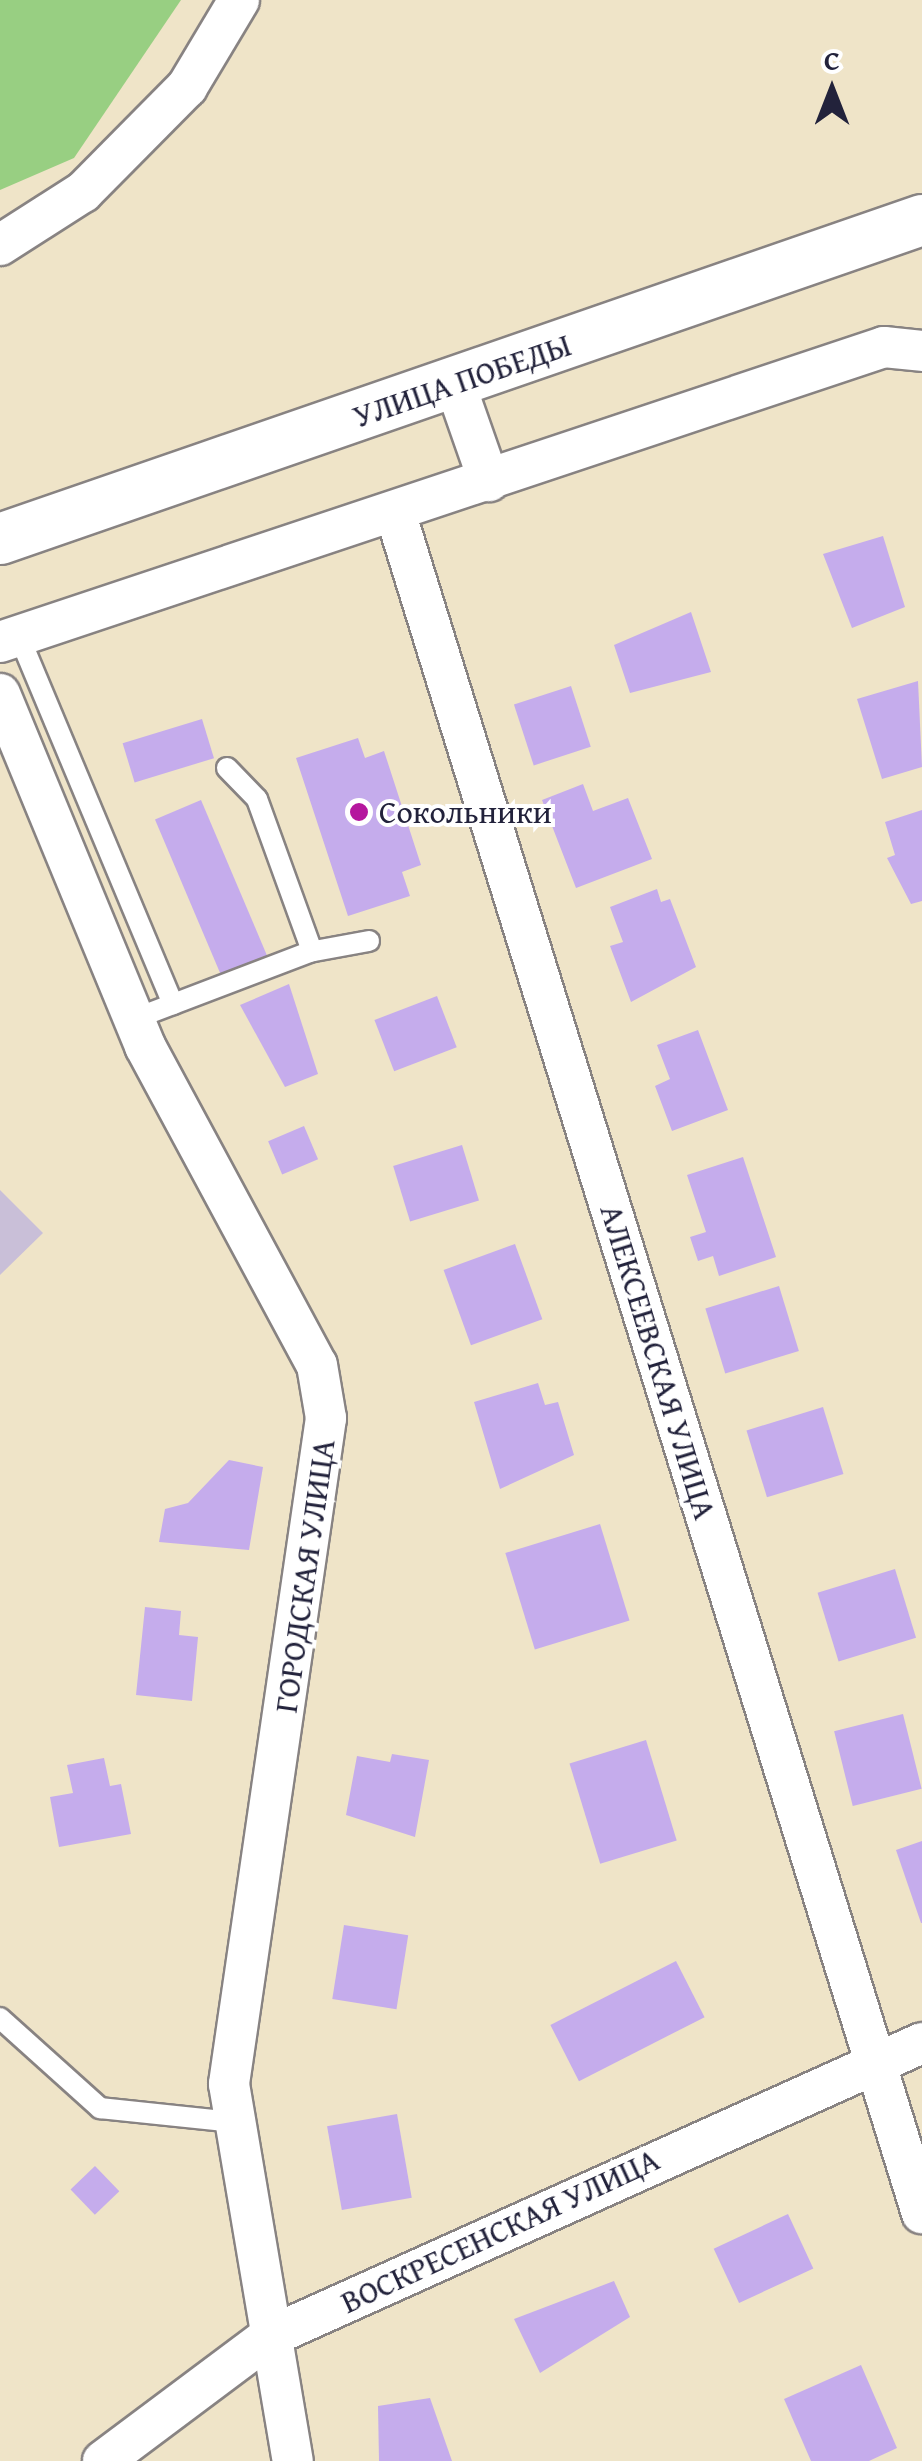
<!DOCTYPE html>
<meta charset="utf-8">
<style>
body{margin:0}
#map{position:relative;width:922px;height:2461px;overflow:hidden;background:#efe4c8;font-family:"Gentium Book Plus",serif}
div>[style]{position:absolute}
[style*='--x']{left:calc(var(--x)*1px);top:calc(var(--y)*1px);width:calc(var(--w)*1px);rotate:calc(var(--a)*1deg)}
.industrial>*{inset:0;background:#c9bfd8}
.green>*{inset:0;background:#98cf82}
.building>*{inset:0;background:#c5acec;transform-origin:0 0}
.roads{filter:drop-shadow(2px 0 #888382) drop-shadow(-2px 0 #888382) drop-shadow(0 2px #888382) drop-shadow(0 -2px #888382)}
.service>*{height:20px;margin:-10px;padding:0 10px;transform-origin:10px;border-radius:10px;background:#fff}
.minor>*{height:40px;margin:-20px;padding:0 20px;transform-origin:20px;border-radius:20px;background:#fff}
.tertiary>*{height:50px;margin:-25px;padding:0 25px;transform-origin:25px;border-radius:25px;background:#fff}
.dots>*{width:28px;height:28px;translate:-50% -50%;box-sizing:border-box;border:5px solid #fff;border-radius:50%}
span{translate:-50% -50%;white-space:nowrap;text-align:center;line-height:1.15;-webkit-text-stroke:8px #fff;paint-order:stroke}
.street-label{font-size:32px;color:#22223b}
.poi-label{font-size:32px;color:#22223b}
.left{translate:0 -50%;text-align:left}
.north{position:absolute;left:782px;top:40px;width:100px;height:100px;-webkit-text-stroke:8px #fff;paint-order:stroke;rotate:0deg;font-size:28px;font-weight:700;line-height:40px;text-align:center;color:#22223b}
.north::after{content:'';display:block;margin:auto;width:35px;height:45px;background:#22223b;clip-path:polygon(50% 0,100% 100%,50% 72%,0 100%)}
</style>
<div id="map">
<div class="industrial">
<div style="clip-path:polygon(0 1190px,43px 1233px,0 1275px)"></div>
</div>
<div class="green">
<div style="clip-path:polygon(0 0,181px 0,74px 158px,0 190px)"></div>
</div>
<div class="building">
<div style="clip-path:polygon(883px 536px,905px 607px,852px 628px,823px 554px)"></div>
<div style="clip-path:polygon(691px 612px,711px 672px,630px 693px,614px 645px)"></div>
<div style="clip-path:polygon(918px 681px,922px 767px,882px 779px,857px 699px)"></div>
<div style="left:571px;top:686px;width:64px;height:60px;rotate:72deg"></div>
<div style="left:202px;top:719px;width:41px;height:83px;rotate:73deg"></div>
<div style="clip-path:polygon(358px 738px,365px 758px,384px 751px,421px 865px,402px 872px,410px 896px,348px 916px,296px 758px)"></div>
<div style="clip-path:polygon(583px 784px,593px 811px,628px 798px,652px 859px,576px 888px,542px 800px)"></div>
<div style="left:201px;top:800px;width:171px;height:50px;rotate:67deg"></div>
<div style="clip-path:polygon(922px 810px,922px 901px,911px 904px,887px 858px,895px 855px,885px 822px)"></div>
<div style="clip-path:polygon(657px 889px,661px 902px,670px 899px,696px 967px,631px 1002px,610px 946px,623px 942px,610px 907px)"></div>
<div style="clip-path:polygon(289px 984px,318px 1074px,285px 1087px,240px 1005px)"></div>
<div style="left:437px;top:996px;width:55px;height:67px;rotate:69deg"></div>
<div style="clip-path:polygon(698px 1030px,728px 1110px,672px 1131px,655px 1086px,670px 1079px,657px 1045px)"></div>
<div style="left:304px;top:1126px;width:36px;height:39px;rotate:67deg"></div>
<div style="left:462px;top:1145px;width:58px;height:72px;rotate:73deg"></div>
<div style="clip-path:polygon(743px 1157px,776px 1257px,719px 1276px,713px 1256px,698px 1261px,690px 1237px,706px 1232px,687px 1175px)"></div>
<div style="left:515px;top:1244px;width:80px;height:76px;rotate:70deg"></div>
<div style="left:779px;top:1286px;width:68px;height:77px;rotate:73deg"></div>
<div style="clip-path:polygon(538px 1383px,545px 1405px,558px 1402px,574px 1455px,500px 1489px,474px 1402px)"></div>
<div style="left:823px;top:1407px;width:70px;height:80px;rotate:73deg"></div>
<div style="clip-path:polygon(229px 1460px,263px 1467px,249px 1550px,159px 1542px,165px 1509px,188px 1503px)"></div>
<div style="left:600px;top:1524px;width:101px;height:99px;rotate:73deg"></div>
<div style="left:895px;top:1569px;width:72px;height:81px;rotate:73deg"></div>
<div style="clip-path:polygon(145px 1607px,181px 1611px,179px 1635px,198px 1637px,192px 1701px,136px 1695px)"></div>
<div style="left:903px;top:1714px;width:77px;height:71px;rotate:76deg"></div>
<div style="left:646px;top:1740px;width:105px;height:80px;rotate:73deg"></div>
<div style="clip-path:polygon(392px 1754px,429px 1760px,415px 1837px,346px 1815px,357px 1756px,390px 1762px)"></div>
<div style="clip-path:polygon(104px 1758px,110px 1786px,121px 1784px,131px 1834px,59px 1847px,50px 1797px,73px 1793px,67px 1765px)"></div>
<div style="clip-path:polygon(922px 1841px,922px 1923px,921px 1923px,896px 1850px)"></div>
<div style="left:344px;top:1925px;width:65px;height:75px;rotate:9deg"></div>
<div style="left:676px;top:1961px;width:63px;height:141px;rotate:63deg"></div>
<div style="left:397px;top:2114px;width:85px;height:71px;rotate:80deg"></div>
<div style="left:95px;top:2166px;width:35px;height:34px;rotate:46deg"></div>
<div style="left:788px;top:2214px;width:60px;height:82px;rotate:65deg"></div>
<div style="clip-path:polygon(614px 2281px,630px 2317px,540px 2373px,514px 2319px)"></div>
<div style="clip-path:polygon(861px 2365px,897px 2448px,869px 2461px,811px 2461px,784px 2399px)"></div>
<div style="clip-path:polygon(430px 2398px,452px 2461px,379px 2461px,378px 2406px)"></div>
</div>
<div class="roads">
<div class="service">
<div style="--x:19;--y:636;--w:399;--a:67.3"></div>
<div style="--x:227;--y:768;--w:43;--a:45.9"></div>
<div style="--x:257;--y:799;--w:162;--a:70.1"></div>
<div style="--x:134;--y:1019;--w:187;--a:-20.9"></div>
<div style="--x:309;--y:952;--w:61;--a:-10.4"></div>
<div style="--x:0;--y:2018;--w:135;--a:42"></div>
<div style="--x:100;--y:2108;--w:135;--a:6"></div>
</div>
<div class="minor">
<div style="--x:0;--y:245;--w:98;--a:-32.6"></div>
<div style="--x:83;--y:192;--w:148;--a:-45.3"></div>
<div style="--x:187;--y:87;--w:101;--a:-59.1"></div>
<div style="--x:455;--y:384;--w:103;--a:70.7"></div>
<div style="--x:395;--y:512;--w:1781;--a:72.79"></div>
<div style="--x:0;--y:642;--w:932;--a:-18.45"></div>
<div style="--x:884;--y:347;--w:38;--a:6"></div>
<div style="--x:0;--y:694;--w:381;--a:67.6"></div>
<div style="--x:145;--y:1046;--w:362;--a:61.7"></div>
<div style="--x:317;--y:1365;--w:54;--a:80.4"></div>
<div style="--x:326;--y:1418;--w:673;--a:98.29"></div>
<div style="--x:229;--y:2084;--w:382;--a:80.4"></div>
<div style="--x:103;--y:2461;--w:207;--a:-36.8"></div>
<div style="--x:269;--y:2337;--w:716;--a:-24.24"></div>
</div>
<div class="tertiary">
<div style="--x:0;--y:539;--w:976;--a:-19.08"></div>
</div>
</div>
<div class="dots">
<div style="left:359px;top:812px;background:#b5179e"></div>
</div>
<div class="street-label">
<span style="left:462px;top:381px;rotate:-19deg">УЛИЦА ПОБЕДЫ</span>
<span style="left:658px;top:1362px;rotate:73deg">АЛЕКСЕЕВСКАЯ УЛИЦА</span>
<span style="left:305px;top:1576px;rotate:-82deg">ГОРОДСКАЯ УЛИЦА</span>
<span style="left:500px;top:2231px;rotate:-25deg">ВОСКРЕСЕНСКАЯ УЛИЦА</span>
</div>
<div class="poi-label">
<span class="left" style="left:379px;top:812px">Сокольники</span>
</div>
<div class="north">С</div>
</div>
